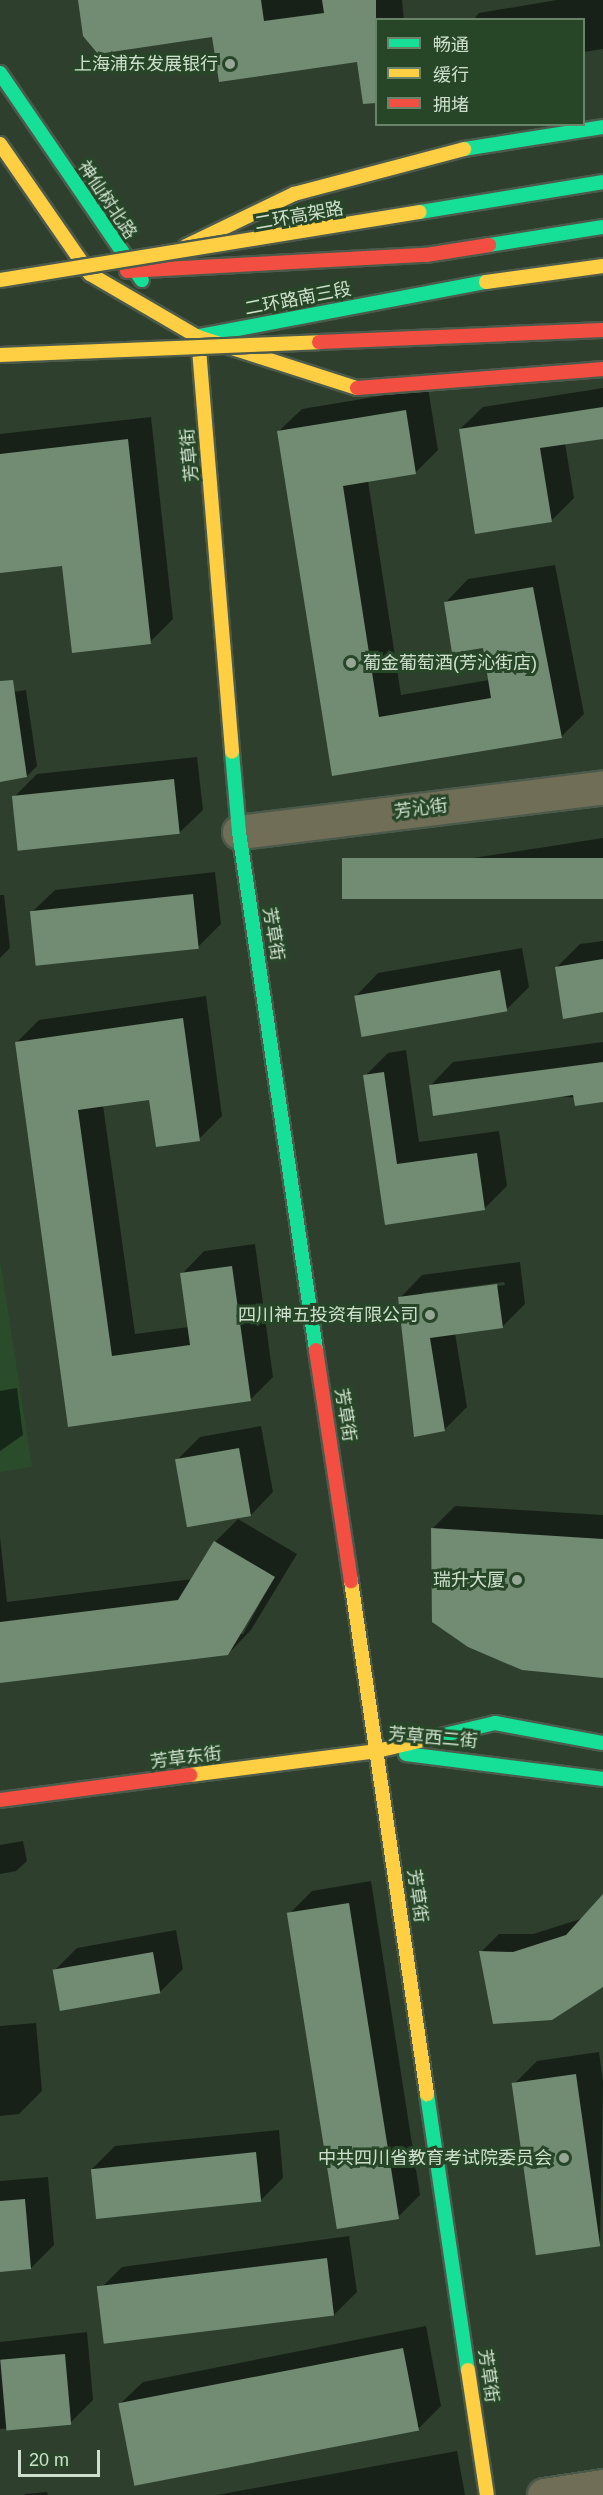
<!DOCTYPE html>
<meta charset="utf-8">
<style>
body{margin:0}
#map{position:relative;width:603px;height:2495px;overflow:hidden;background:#2e3f2e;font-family:Helvetica,"Noto Sans SC",sans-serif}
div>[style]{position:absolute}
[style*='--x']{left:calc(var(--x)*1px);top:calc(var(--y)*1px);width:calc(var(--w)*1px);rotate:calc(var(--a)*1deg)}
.built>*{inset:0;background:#2a4c2b}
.shadow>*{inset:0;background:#0007}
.building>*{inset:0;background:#728b73;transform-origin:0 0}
.roads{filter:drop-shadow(2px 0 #4c5a4c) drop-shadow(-2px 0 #4c5a4c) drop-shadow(0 2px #4c5a4c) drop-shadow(0 -2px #4c5a4c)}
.street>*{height:33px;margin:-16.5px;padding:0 16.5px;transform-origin:16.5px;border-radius:16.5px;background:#716e57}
.fast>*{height:14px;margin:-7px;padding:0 7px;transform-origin:7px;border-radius:7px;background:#16e098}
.slow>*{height:14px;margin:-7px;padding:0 7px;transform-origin:7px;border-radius:7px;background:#ffcf43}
.jam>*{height:14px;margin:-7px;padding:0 7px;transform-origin:7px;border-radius:7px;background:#f24e42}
.bridges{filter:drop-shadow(2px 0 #4c5a4c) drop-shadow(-2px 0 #4c5a4c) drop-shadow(0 2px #4c5a4c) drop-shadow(0 -2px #4c5a4c)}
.fast-bridge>*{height:14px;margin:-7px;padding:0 7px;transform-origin:7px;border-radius:7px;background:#16e098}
.slow-bridge>*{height:14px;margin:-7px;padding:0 7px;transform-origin:7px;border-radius:7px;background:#ffcf43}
.jam-bridge>*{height:14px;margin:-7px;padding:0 7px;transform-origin:7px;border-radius:7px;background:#f24e42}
.dots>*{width:16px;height:16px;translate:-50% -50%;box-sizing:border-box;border:3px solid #274628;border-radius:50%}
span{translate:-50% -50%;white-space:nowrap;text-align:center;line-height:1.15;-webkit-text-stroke:6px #274628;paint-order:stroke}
.poi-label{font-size:18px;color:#cee0cd}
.right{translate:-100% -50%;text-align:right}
.left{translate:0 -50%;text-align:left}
.street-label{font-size:18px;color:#cee0cd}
.legend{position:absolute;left:375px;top:18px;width:210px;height:108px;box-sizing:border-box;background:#274628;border:2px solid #6a846a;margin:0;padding:8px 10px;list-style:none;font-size:18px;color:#cee0cd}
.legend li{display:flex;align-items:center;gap:12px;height:30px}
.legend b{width:30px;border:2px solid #6a846a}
.scale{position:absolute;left:18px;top:2450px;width:82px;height:27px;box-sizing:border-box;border:3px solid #cee0cd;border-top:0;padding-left:8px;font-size:18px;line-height:21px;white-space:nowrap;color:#cee0cd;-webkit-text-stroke:4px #274628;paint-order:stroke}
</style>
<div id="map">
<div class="built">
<div style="clip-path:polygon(0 1259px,32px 1467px,0 1472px)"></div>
</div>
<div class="shadow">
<div style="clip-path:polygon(79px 0,402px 0,404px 20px,376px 20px,376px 74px,360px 76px,358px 61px,214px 36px)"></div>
<div style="clip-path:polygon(557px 0,603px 0,603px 49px,584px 52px,584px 20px,473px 20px,479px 13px)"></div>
<div style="clip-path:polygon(428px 388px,438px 450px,415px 473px,368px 481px,401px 695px,489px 680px,484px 646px,446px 602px,468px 579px,555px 565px,584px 714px,561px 737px,333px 774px,279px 431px,302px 409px)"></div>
<div style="clip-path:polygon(603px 388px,603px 437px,565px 443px,574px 498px,551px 521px,460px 429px,483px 407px)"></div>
<div style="clip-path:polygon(151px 417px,173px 619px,150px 642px,64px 564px,0 572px,0 434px)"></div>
<div style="clip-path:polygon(26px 690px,37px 766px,27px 776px,0 780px,0 694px)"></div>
<div style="clip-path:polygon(197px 757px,203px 810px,180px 832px,14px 797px,37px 774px)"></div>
<div style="clip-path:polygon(603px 838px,603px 896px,347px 897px,370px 874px)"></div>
<div style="clip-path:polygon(215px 872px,221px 924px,198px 947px,32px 912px,55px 890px)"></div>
<div style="clip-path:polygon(0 895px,4px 895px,10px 948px,0 958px)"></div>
<div style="clip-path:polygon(603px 941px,603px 1011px,557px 967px,580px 944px)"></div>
<div style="clip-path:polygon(522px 948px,529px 987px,506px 1010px,356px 996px,378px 973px)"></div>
<div style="clip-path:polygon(206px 996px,222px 1116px,199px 1139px,150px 1099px,103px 1105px,135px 1334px,189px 1327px,182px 1274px,204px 1251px,255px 1244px,273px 1377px,250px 1400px,69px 1426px,16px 1043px,39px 1020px)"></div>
<div style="clip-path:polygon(603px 1042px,603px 1100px,431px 1085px,453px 1062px)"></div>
<div style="clip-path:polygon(406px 1050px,419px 1142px,499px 1131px,507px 1186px,484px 1209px,386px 1223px,365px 1076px,388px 1053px)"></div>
<div style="clip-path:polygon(evenodd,520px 1262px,525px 1304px,502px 1327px,455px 1333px,467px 1407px,444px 1430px,400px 1298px,422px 1275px,520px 1262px,504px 1282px,505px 1285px,423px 1296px,423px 1293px,504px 1282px)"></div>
<div style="clip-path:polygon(17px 1388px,23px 1435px,0 1451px,0 1391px)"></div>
<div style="clip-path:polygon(261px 1426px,273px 1492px,251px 1515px,177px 1460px,200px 1437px)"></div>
<div style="clip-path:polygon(455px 1506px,603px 1515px,603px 1676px,432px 1529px)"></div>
<div style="clip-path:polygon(evenodd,238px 1519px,297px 1554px,251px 1630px,228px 1654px,0 1682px,0 1537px,7px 1602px,193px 1579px,215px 1542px,238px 1519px,278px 1570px,243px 1634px,239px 1634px,278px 1570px)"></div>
<div style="clip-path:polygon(23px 1841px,27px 1861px,16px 1871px,0 1874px,0 1845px)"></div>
<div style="clip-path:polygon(371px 1881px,420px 2195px,397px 2218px,289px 1914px,312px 1891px)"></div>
<div style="clip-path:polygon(603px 1896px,603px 1984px,481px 1952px,499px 1934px,533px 1934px,584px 1918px)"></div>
<div style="clip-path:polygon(176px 1930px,183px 1969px,160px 1992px,54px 1971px,77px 1948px)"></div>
<div style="clip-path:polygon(36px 2023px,42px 2091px,19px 2114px,0 2116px,0 2026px)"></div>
<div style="clip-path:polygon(599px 2052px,603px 2082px,600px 2244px,514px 2084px,537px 2061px)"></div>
<div style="clip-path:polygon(279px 2130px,283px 2178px,260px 2201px,92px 2169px,115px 2146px)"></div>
<div style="clip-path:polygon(48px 2177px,54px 2245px,31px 2268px,0 2271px,0 2181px)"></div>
<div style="clip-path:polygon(349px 2236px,357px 2292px,334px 2315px,99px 2290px,122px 2267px)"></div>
<div style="clip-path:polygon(426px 2326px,441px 2406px,419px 2428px,120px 2404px,143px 2382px)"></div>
<div style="clip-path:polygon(87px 2332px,93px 2400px,70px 2423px,0 2429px,0 2342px)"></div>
<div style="clip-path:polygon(457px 2451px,465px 2495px,217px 2495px)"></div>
<div style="clip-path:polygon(47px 2492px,48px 2495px,24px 2495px,25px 2494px)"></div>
</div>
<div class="building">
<div style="clip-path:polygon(78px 0,261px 0,264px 21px,324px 13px,322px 0,376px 0,376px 103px,363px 104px,357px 62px,219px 82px,212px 37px,98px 54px,83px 36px)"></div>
<div style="clip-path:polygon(603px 407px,603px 439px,540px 448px,552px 522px,475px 534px,459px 429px)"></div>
<div style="clip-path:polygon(406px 410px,416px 474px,343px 486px,379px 717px,491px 698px,483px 648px,452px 653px,444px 602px,533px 587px,562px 738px,332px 776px,277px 431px)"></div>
<div style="clip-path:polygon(128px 439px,151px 644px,72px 653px,62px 566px,0 573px,0 454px)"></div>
<div style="clip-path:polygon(13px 680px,27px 777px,0 782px,0 681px)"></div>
<div style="left:174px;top:779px;width:55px;height:163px;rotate:84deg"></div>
<div style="left:603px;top:858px;width:41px;height:261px;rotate:90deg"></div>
<div style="left:193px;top:894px;width:55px;height:164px;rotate:84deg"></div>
<div style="clip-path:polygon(603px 959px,603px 1012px,563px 1019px,555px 967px)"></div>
<div style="left:500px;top:970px;width:42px;height:148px;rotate:80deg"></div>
<div style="clip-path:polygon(183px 1018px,200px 1141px,156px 1147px,149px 1100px,78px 1110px,112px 1356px,190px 1345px,180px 1273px,232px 1266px,251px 1401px,68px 1427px,15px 1042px)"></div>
<div style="clip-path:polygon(603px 1062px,603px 1102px,575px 1106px,573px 1095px,433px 1116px,429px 1085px)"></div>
<div style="clip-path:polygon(384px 1072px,397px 1164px,477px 1153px,485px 1210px,385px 1225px,363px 1075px)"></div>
<div style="clip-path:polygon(497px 1284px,503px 1328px,430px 1338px,445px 1431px,414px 1437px,398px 1297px)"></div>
<div style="left:239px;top:1448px;width:69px;height:65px;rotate:80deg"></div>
<div style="clip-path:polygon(431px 1528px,603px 1539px,603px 1678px,522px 1670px,468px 1647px,432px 1622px)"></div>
<div style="clip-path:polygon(214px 1541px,275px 1577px,228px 1655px,0 1683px,0 1622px,178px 1600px)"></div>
<div style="clip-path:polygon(603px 1894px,603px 1987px,552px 2020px,493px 2024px,479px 1951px,513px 1952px,566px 1935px)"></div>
<div style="left:349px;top:1903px;width:320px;height:63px;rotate:81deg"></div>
<div style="left:153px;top:1952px;width:42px;height:102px;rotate:80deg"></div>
<div style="left:576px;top:2074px;width:174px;height:65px;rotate:82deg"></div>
<div style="left:256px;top:2152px;width:50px;height:166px;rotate:84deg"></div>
<div style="clip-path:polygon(25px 2199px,31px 2269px,0 2272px,0 2201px)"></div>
<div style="left:327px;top:2258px;width:58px;height:232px;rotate:83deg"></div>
<div style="left:403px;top:2348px;width:84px;height:290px;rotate:79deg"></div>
<div style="left:65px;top:2354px;width:71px;height:65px;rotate:85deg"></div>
</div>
<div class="roads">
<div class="street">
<div style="--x:239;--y:832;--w:367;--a:-7"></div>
<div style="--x:544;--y:2495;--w:60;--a:-8.7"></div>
</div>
<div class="fast">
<div style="--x:0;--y:73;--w:251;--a:55.6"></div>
<div style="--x:464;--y:149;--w:141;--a:-9"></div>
<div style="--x:489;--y:245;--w:115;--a:-9"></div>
<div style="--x:200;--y:336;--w:291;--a:-10.7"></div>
<div style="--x:232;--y:752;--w:80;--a:85"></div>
<div style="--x:239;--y:832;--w:524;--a:81.54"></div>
<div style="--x:427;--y:1739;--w:70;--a:-13.2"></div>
<div style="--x:495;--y:1723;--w:110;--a:10.5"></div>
<div style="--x:406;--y:1754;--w:199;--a:7.2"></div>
<div style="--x:427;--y:2094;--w:279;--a:81.6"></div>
</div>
<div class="slow">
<div style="--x:0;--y:144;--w:158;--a:55.3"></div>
<div style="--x:90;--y:274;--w:125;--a:30.3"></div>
<div style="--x:198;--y:337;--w:167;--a:17.8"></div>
<div style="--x:186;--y:246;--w:120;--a:-25.7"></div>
<div style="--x:294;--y:194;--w:176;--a:-14.8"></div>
<div style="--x:486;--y:282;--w:118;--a:-7.8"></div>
<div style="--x:198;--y:337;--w:416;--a:85.3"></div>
<div style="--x:351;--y:1581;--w:519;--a:81.57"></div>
<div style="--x:190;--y:1775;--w:189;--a:-7.3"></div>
<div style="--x:377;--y:1751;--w:51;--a:-13.5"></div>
<div style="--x:468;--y:2370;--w:126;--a:81.4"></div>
</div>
<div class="jam">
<div style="--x:127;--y:271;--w:299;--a:-3.1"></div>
<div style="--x:426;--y:255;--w:64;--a:-9"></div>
<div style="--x:357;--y:388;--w:247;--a:-4.4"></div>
<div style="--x:316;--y:1350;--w:234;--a:81.4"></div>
<div style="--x:0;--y:1800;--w:192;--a:-7.5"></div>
</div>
</div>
<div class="bridges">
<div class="fast-bridge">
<div style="--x:420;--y:212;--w:185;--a:-9.3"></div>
</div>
<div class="slow-bridge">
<div style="--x:0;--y:280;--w:425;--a:-9.2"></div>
<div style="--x:0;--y:355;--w:319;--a:-2.3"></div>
</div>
<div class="jam-bridge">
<div style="--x:319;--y:342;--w:284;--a:-2.4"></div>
</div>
</div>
<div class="dots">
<div style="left:230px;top:64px;background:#96a895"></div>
<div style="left:351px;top:663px;background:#96a895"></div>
<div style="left:430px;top:1315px;background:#96a895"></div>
<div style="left:517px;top:1580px;background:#96a895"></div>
<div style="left:564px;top:2158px;background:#96a895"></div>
</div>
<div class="poi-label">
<span class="right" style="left:218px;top:64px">上海浦东发展银行</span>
<span class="left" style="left:363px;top:663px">葡金葡萄酒(芳沁街店)</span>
<span class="right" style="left:418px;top:1315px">四川神五投资有限公司</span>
<span class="right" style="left:505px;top:1580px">瑞升大厦</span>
<span class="right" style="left:552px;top:2158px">中共四川省教育考试院委员会</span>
</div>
<div class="street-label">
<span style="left:107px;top:200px;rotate:56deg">神仙树北路</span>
<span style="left:299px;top:216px;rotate:-10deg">二环高架路</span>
<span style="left:298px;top:299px;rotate:-11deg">二环路南三段</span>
<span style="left:190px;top:455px;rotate:-95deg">芳草街</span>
<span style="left:421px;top:809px;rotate:-7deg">芳沁街</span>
<span style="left:273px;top:934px;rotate:81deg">芳草街</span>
<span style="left:345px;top:1415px;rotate:81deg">芳草街</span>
<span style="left:433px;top:1738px;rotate:5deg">芳草西二街</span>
<span style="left:186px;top:1758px;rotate:-7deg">芳草东街</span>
<span style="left:417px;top:1896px;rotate:82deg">芳草街</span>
<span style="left:488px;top:2376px;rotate:82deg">芳草街</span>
</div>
<ul class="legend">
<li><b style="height:8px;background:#16e098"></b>畅通</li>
<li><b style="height:8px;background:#ffcf43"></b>缓行</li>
<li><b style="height:8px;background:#f24e42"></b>拥堵</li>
</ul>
<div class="scale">20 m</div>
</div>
